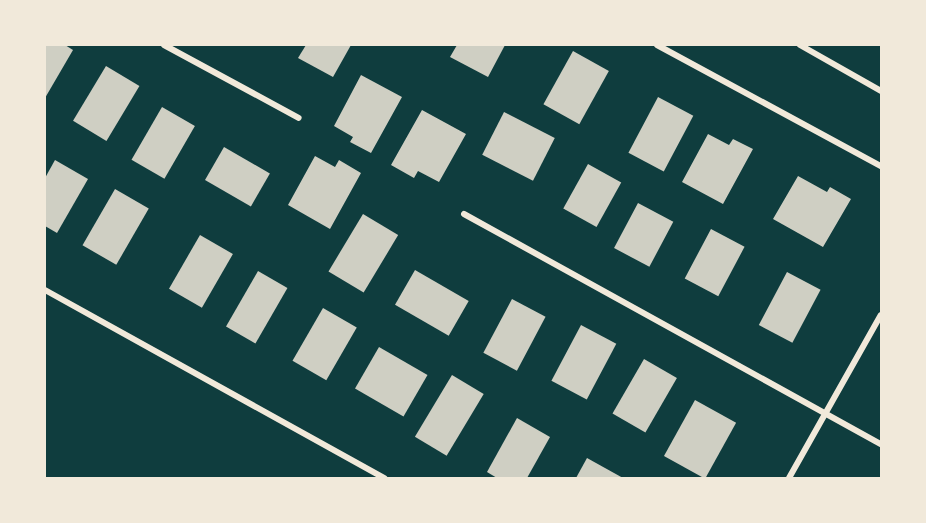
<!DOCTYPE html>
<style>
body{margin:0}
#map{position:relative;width:926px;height:523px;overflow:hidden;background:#0f3d3e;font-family:"Source Sans 3",sans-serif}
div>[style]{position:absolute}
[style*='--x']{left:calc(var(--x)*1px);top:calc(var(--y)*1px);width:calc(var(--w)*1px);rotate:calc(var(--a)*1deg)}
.building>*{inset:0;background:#cfcfc3;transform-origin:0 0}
.minor>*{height:6px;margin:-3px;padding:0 3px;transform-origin:3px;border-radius:3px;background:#f1e9da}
span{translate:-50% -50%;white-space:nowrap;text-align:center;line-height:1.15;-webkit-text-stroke:6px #f1e9da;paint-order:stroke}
.frame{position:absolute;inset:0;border:46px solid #f1e9da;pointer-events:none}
</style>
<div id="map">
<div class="building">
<div style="clip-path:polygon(45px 45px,65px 45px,73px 50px,45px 98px)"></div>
<div style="clip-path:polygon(306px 45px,351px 45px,333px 77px,298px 58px)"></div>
<div style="clip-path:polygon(457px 45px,505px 45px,488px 77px,450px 57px)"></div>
<div style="left:573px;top:51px;width:41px;height:61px;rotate:29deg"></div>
<div style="left:106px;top:66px;width:39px;height:64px;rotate:31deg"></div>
<div style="clip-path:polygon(361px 75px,402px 97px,371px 153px,350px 142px,353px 137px,334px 126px)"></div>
<div style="left:658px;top:97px;width:40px;height:63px;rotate:28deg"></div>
<div style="left:162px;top:107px;width:38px;height:61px;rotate:30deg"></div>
<div style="clip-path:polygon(422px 110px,466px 134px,439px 182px,418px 171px,414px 178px,391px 165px)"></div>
<div style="left:504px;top:112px;width:57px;height:48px;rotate:27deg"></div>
<div style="clip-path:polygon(708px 134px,729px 145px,733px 139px,753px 149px,723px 204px,682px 182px)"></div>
<div style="left:224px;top:147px;width:53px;height:38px;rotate:30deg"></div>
<div style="clip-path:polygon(315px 156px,335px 167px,339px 160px,361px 173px,330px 229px,288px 205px)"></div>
<div style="clip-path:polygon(55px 160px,88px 179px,57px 233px,45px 226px,45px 178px)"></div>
<div style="left:588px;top:164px;width:38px;height:51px;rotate:29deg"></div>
<div style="clip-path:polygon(798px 176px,827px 192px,830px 187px,851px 199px,823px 247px,773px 219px)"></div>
<div style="left:115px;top:189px;width:39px;height:65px;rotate:30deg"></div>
<div style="left:638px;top:203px;width:40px;height:51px;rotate:28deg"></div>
<div style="left:363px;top:214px;width:41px;height:67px;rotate:31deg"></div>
<div style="left:711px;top:229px;width:38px;height:56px;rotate:28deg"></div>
<div style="left:200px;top:235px;width:38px;height:62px;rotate:30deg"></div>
<div style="left:415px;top:270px;width:62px;height:40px;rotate:30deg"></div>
<div style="left:258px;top:271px;width:34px;height:64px;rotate:30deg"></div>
<div style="left:787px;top:272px;width:38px;height:60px;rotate:28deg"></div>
<div style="left:512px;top:299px;width:38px;height:61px;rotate:28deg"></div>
<div style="left:323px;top:308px;width:39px;height:61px;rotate:30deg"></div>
<div style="left:581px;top:325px;width:40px;height:63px;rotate:28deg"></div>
<div style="left:379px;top:347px;width:56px;height:48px;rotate:30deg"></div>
<div style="left:644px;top:359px;width:38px;height:63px;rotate:30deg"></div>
<div style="left:452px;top:375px;width:37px;height:72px;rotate:31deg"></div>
<div style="left:695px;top:400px;width:47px;height:64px;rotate:29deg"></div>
<div style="clip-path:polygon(517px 418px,550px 437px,527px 478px,497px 478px,487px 472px)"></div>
<div style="clip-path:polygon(587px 458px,623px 478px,576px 478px)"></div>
</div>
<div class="minor">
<div style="--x:164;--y:45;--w:153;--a:28.4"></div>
<div style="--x:657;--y:45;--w:255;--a:28.4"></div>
<div style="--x:800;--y:45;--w:93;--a:29.6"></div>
<div style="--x:464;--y:214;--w:476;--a:28.9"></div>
<div style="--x:45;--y:290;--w:388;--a:29"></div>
<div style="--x:789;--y:478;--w:187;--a:-60.6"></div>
</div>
<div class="frame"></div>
</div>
